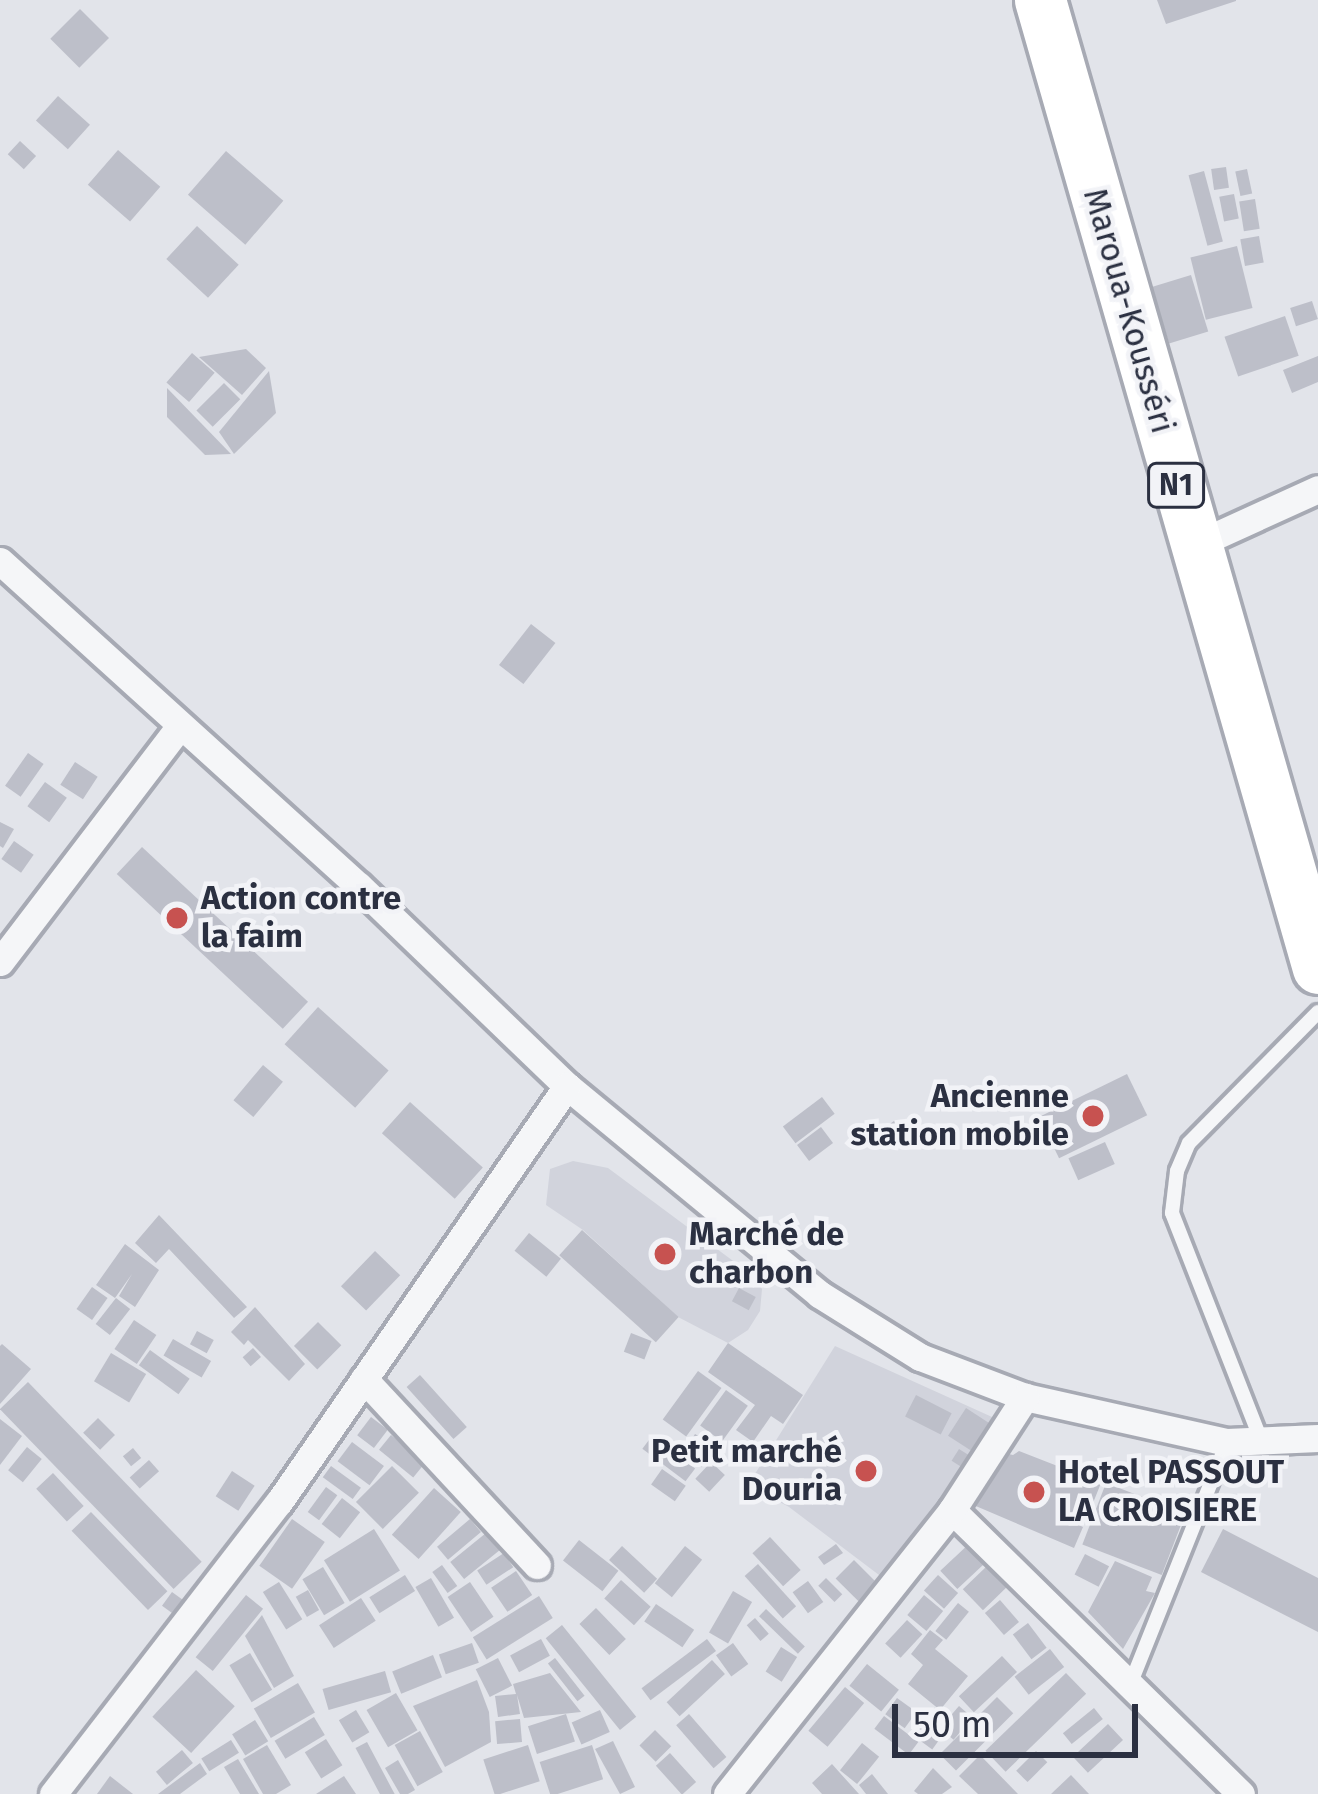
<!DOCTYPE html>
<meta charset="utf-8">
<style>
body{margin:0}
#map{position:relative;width:1318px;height:1794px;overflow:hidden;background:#e2e4ea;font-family:"Fira Sans",sans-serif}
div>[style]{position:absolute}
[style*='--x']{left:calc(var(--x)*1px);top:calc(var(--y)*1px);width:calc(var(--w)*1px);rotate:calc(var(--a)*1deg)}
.built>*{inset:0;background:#d1d3dc}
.building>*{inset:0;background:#bdbfc9;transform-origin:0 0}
.roads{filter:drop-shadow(3px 0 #a7aab4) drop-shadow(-3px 0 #a7aab4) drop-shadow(0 3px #a7aab4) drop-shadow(0 -3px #a7aab4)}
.lane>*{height:14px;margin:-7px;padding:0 7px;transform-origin:7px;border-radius:7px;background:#f5f6f8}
.street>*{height:27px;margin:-13.5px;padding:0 13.5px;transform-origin:13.5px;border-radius:13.5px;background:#f5f6f8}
.highway>*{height:51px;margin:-25.5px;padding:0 25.5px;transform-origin:25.5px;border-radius:25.5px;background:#fff}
.dots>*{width:33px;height:33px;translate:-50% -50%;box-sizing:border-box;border:6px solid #f2f3f7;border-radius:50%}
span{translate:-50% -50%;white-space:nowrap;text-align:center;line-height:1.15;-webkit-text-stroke:9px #f2f3f7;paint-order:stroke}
.shield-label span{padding:3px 9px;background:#f2f3f7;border:3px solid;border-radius:9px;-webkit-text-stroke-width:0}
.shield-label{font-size:30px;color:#2b3041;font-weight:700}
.street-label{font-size:33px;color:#2b3041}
.poi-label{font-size:33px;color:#2b3041;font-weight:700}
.left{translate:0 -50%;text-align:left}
.right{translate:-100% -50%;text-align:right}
.scale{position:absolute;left:892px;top:1704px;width:246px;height:54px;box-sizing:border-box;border:6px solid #2b3041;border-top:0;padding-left:15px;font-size:36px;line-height:42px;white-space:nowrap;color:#2b3041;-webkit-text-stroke:9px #f2f3f7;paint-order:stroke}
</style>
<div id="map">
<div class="built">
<div style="clip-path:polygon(573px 1161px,608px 1168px,752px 1275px,762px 1289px,760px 1311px,748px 1330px,728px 1343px,678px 1317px,583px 1230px,546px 1205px,550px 1169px)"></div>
<div style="clip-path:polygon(835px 1346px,1012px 1426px,887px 1581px,789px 1507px,748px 1485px)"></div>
</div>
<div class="building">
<div style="clip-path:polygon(1157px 0,1236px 0,1236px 1px,1166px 24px)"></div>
<div style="left:80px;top:9px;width:41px;height:42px;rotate:45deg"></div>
<div style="left:58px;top:96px;width:43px;height:33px;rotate:42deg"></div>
<div style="left:20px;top:141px;width:22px;height:18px;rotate:43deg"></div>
<div style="left:118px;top:150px;width:56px;height:46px;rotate:41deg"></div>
<div style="left:226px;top:151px;width:76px;height:58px;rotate:41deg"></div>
<div style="left:1226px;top:167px;width:21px;height:15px;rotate:82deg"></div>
<div style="left:1247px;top:169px;width:25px;height:12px;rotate:78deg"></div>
<div style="left:1204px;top:171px;width:73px;height:16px;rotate:75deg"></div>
<div style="left:1234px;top:194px;width:25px;height:15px;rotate:79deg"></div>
<div style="left:1255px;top:199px;width:30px;height:16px;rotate:81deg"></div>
<div style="left:197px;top:226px;width:57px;height:45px;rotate:43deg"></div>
<div style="left:1259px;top:236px;width:27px;height:19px;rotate:80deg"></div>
<div style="left:1237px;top:246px;width:64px;height:48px;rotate:76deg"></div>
<div style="left:1191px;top:275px;width:59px;height:41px;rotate:73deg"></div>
<div style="left:1312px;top:301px;width:19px;height:23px;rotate:72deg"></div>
<div style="left:1285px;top:316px;width:42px;height:64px;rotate:71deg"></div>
<div style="clip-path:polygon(246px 349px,266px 368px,242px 395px,199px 357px)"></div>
<div style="left:192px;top:353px;width:30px;height:39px;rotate:41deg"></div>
<div style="clip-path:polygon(1318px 356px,1318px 382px,1292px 393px,1283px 370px)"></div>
<div style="clip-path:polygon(269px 371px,276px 413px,234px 454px,219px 432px)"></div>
<div style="left:224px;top:383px;width:23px;height:39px;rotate:45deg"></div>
<div style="clip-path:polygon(167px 388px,231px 454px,205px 455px,167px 417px)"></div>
<div style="left:531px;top:624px;width:31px;height:52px;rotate:38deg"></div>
<div style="left:28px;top:753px;width:19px;height:40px;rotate:35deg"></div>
<div style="left:75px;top:762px;width:27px;height:27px;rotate:33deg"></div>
<div style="left:45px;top:782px;width:27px;height:30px;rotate:36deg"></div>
<div style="clip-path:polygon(0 822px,14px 829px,3px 848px,0 846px)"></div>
<div style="left:14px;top:841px;width:24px;height:22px;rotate:35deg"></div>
<div style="left:142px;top:847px;width:227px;height:37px;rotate:43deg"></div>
<div style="left:318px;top:1007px;width:95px;height:50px;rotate:42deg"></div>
<div style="left:263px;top:1065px;width:26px;height:46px;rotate:40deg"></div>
<div style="left:1127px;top:1074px;width:46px;height:98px;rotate:64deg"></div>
<div style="left:822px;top:1097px;width:21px;height:49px;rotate:53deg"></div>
<div style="left:410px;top:1102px;width:98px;height:42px;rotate:42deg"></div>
<div style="left:894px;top:1121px;width:19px;height:19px;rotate:55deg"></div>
<div style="left:821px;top:1127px;width:20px;height:30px;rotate:53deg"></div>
<div style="left:1105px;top:1142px;width:24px;height:40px;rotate:66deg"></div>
<div style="clip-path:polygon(159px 1215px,247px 1307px,234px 1318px,169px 1249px,156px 1263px,135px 1243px)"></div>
<div style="left:582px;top:1230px;width:130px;height:34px;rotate:42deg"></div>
<div style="left:529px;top:1233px;width:41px;height:23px;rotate:39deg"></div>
<div style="clip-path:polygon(125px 1244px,159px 1270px,135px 1307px,119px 1296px,132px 1274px,115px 1298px,96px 1285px)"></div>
<div style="left:375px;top:1251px;width:35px;height:49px;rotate:44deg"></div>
<div style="left:92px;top:1287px;width:19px;height:27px;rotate:35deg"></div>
<div style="left:739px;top:1288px;width:19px;height:15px;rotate:28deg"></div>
<div style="left:116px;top:1298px;width:18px;height:33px;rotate:38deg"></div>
<div style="clip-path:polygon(255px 1307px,305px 1364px,289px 1381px,248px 1340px,244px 1345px,231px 1332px)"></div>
<div style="left:134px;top:1320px;width:27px;height:35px;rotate:34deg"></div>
<div style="left:318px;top:1322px;width:33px;height:34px;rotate:45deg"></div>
<div style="left:197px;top:1331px;width:19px;height:15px;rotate:28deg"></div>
<div style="left:631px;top:1333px;width:22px;height:20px;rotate:21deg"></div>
<div style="left:173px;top:1339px;width:44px;height:19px;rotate:30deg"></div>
<div style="clip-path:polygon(728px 1343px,803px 1395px,783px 1424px,771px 1416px,753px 1442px,736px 1430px,755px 1405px,708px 1372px)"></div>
<div style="clip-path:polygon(2px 1344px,31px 1369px,0 1404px,0 1346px)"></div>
<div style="left:253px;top:1348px;width:12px;height:14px;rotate:48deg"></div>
<div style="left:150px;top:1350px;width:49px;height:19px;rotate:36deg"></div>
<div style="left:111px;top:1353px;width:41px;height:33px;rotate:31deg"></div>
<div style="left:698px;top:1371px;width:29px;height:60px;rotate:36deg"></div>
<div style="left:420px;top:1375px;width:70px;height:18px;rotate:48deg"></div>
<div style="left:28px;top:1382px;width:250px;height:39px;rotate:46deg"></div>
<div style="left:726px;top:1390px;width:27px;height:44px;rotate:36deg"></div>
<div style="left:916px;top:1395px;width:40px;height:24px;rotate:27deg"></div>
<div style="left:966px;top:1408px;width:37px;height:33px;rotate:33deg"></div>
<div style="left:371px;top:1417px;width:21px;height:23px;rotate:37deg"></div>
<div style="left:98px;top:1418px;width:24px;height:21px;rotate:45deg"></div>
<div style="clip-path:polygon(0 1419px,22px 1436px,0 1465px)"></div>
<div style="left:695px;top:1434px;width:23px;height:25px;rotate:31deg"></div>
<div style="left:391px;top:1435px;width:44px;height:19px;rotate:39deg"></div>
<div style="left:652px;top:1436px;width:54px;height:16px;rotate:37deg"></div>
<div style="left:352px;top:1442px;width:40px;height:24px;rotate:37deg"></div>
<div style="left:27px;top:1447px;width:19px;height:30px;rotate:39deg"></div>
<div style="left:133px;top:1448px;width:13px;height:13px;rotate:51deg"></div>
<div style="left:959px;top:1449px;width:22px;height:14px;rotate:32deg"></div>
<div style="clip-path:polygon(991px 1450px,1013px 1455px,1019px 1451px,1101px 1483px,1091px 1508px,1077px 1500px,1072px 1522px,1083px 1527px,1074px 1548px,964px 1501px)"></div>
<div style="left:149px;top:1460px;width:15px;height:26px;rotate:48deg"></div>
<div style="left:711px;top:1462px;width:19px;height:23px;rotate:43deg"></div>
<div style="left:331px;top:1466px;width:37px;height:14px;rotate:36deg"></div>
<div style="left:392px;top:1466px;width:38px;height:51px;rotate:45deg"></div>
<div style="left:662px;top:1469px;width:29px;height:19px;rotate:35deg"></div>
<div style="left:232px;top:1471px;width:27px;height:30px;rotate:33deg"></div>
<div style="left:53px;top:1473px;width:45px;height:23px;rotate:47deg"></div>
<div style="left:1106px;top:1483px;width:85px;height:66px;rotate:21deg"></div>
<div style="left:326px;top:1487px;width:14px;height:31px;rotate:36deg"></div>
<div style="left:434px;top:1488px;width:36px;height:63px;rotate:42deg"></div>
<div style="left:342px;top:1498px;width:23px;height:33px;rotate:38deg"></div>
<div style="left:91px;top:1512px;width:110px;height:27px;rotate:46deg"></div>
<div style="left:292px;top:1519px;width:40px;height:57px;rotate:35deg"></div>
<div style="left:470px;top:1519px;width:17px;height:43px;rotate:50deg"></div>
<div style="left:374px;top:1529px;width:49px;height:59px;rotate:58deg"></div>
<div style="clip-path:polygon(1223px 1529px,1318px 1578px,1318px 1632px,1201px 1572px)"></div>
<div style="left:486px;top:1533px;width:22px;height:46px;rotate:51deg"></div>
<div style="left:770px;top:1537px;width:45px;height:24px;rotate:47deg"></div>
<div style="left:579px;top:1540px;width:50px;height:26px;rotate:38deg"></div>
<div style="left:971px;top:1542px;width:25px;height:42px;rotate:47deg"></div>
<div style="clip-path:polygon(836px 1544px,843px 1553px,824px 1565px,818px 1557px)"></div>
<div style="left:622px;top:1546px;width:48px;height:19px;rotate:43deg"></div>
<div style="left:685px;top:1546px;width:22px;height:48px;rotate:39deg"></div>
<div style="left:504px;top:1553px;width:17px;height:32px;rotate:57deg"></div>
<div style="left:1085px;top:1554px;width:27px;height:23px;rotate:27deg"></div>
<div style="left:854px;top:1560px;width:37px;height:26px;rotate:45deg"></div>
<div style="clip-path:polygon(1115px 1561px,1152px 1577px,1146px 1591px,1155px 1593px,1123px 1649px,1088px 1612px)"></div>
<div style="left:758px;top:1564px;width:57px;height:18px;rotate:48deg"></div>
<div style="left:442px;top:1565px;width:26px;height:12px;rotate:54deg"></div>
<div style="left:988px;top:1565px;width:29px;height:35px;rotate:46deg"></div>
<div style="left:323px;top:1567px;width:42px;height:24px;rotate:59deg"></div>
<div style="left:516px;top:1571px;width:29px;height:30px;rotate:56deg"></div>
<div style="left:405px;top:1575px;width:19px;height:42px;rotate:58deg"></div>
<div style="left:938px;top:1575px;width:27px;height:21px;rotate:42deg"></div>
<div style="left:431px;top:1578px;width:46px;height:18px;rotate:60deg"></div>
<div style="left:826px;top:1578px;width:23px;height:11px;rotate:45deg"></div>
<div style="left:621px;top:1580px;width:40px;height:25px;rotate:42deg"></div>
<div style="left:808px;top:1581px;width:26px;height:19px;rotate:54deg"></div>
<div style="left:279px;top:1582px;width:44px;height:19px;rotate:58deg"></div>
<div style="left:470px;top:1582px;width:42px;height:27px;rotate:56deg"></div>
<div style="left:308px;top:1590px;width:23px;height:14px;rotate:61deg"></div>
<div style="left:733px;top:1591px;width:22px;height:48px;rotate:30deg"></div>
<div style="left:172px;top:1592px;width:17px;height:17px;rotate:36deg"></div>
<div style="left:246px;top:1595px;width:22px;height:80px;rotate:39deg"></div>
<div style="left:924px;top:1595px;width:25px;height:26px;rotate:40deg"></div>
<div style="left:539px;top:1596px;width:26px;height:78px;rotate:58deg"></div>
<div style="left:361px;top:1598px;width:27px;height:50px;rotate:57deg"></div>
<div style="left:1000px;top:1600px;width:29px;height:20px;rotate:49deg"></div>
<div style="left:958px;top:1603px;width:14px;height:36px;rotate:39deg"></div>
<div style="left:656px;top:1604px;width:46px;height:21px;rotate:34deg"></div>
<div style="left:596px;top:1608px;width:43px;height:23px;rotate:46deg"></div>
<div style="left:766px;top:1609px;width:54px;height:10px;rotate:44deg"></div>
<div style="clip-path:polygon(262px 1615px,294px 1676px,274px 1688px,245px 1636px)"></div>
<div style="left:755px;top:1618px;width:21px;height:11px;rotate:49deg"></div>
<div style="left:907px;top:1620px;width:21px;height:32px;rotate:43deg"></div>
<div style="left:1028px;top:1623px;width:31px;height:19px;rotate:53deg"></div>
<div style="left:562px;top:1625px;width:118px;height:21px;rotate:51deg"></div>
<div style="clip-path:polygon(930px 1630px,943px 1640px,935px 1649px,968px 1676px,940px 1710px,908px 1684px,923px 1665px,911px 1654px)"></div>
<div style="left:541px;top:1639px;width:19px;height:35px;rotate:62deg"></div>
<div style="left:707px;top:1639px;width:15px;height:82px;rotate:53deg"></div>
<div style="left:472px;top:1643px;width:21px;height:35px;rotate:71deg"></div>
<div style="left:733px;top:1643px;width:26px;height:21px;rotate:54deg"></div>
<div style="left:781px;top:1647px;width:19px;height:29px;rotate:32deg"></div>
<div style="left:1050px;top:1649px;width:23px;height:45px;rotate:52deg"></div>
<div style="left:250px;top:1653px;width:43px;height:24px;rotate:59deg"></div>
<div style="left:433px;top:1655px;width:24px;height:44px;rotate:68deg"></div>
<div style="left:1002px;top:1656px;width:22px;height:59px;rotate:47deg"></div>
<div style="left:498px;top:1658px;width:31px;height:25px;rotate:63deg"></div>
<div style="left:555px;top:1658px;width:48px;height:9px;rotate:52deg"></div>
<div style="left:712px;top:1660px;width:19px;height:62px;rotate:47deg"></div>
<div style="left:867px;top:1664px;width:41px;height:28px;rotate:39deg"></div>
<div style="left:196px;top:1670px;width:53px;height:64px;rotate:43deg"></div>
<div style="left:385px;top:1671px;width:22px;height:65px;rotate:74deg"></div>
<div style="clip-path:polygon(550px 1673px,581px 1712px,524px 1718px,517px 1695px,520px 1714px,498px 1717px,495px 1696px,516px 1694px,513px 1684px)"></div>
<div style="left:1066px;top:1673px;width:29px;height:112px;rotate:46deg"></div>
<div style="clip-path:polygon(477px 1680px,489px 1712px,491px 1742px,445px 1767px,413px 1706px)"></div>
<div style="left:298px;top:1683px;width:34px;height:51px;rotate:60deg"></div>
<div style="left:845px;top:1687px;width:25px;height:57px;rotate:40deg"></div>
<div style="left:396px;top:1693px;width:43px;height:34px;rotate:60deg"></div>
<div style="left:997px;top:1697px;width:23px;height:81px;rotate:45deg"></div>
<div style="left:897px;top:1698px;width:24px;height:20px;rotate:36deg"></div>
<div style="left:959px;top:1706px;width:18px;height:29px;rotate:41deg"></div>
<div style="left:1094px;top:1708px;width:14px;height:40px;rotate:51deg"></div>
<div style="left:356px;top:1710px;width:26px;height:20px;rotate:59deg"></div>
<div style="left:600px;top:1710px;width:24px;height:31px;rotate:66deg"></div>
<div style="left:566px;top:1714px;width:29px;height:40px;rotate:72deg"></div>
<div style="left:689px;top:1714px;width:57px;height:17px;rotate:49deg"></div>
<div style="left:884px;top:1716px;width:43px;height:16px;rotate:37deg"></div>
<div style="left:314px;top:1717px;width:21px;height:46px;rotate:59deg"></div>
<div style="left:520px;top:1719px;width:23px;height:25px;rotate:85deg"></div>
<div style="left:255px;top:1720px;width:25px;height:27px;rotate:58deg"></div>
<div style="left:924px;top:1720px;width:24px;height:19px;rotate:36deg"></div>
<div style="left:1108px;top:1724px;width:22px;height:48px;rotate:47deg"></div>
<div style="left:655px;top:1730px;width:23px;height:22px;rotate:45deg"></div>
<div style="left:420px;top:1731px;width:47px;height:29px;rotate:61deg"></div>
<div style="left:326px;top:1739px;width:31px;height:25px;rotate:58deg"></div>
<div style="left:231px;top:1740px;width:15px;height:35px;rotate:58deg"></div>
<div style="clip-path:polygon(613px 1741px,635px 1787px,620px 1794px,595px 1749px)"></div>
<div style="left:367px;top:1742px;width:59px;height:13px;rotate:62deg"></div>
<div style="left:862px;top:1743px;width:22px;height:35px;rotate:39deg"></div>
<div style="clip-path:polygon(267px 1745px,291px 1785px,276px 1794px,263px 1794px,243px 1759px)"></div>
<div style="left:528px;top:1745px;width:38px;height:47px;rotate:72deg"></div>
<div style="left:592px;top:1745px;width:36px;height:55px;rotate:72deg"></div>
<div style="left:182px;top:1750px;width:17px;height:34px;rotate:50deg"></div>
<div style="left:1036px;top:1751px;width:16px;height:28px;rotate:45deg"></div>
<div style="left:670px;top:1753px;width:39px;height:19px;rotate:48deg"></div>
<div style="clip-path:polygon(980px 1755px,1018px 1794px,978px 1794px,959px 1776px)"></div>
<div style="clip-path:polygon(238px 1759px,259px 1794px,240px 1794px,224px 1767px)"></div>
<div style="clip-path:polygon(398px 1760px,415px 1790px,408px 1794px,400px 1794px,385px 1768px)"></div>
<div style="clip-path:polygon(200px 1763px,207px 1774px,180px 1794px,158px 1794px)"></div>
<div style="clip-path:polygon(832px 1764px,840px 1773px,859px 1794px,822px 1794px,812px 1783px)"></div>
<div style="clip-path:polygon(933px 1768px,952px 1787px,942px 1794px,918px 1794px,914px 1791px)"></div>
<div style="clip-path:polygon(872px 1774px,888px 1794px,866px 1794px,859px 1785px)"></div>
<div style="clip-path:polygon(1071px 1775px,1089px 1794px,1051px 1794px)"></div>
<div style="clip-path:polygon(110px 1776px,133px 1794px,97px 1794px)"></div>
<div style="clip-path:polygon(344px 1776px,356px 1794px,316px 1794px)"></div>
</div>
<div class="roads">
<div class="lane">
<div style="--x:1261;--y:1440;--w:244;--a:-111.4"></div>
<div style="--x:1172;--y:1213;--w:42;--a:-83.2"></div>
<div style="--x:1177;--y:1171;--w:30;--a:-67"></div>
<div style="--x:1189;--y:1143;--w:184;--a:-45.4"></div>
<div style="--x:1130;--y:1685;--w:262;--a:-68.2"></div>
</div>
<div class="street">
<div style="--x:1193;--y:546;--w:137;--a:-24.5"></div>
<div style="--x:0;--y:561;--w:484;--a:42.2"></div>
<div style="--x:359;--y:886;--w:289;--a:43.9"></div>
<div style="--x:567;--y:1086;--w:327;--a:39.5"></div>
<div style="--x:819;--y:1294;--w:119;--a:32"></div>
<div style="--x:920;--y:1357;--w:112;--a:20.9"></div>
<div style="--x:1025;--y:1397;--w:207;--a:12.6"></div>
<div style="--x:1227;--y:1442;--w:91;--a:-2.5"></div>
<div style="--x:0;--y:962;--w:295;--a:-52.7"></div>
<div style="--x:364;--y:1379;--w:254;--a:47.1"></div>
<div style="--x:952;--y:1510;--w:405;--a:44.5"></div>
<div style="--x:53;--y:1794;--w:369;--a:-52.3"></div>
<div style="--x:279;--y:1502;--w:506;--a:-55.3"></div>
<div style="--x:727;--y:1794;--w:362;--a:-51.6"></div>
<div style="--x:952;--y:1510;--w:135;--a:-57.1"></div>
</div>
<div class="highway">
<div style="--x:1040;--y:0;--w:1007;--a:73.98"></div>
</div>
</div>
<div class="dots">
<div style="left:177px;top:918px;background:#c75250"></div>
<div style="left:1093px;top:1116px;background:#c75250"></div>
<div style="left:665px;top:1254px;background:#c75250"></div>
<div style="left:866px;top:1471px;background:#c75250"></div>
<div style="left:1034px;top:1492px;background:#c75250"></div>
</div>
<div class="shield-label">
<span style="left:1176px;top:485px">N1</span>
</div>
<div class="street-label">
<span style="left:1128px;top:311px;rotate:74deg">Maroua-Kousséri</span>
</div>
<div class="poi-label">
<span class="left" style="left:201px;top:918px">Action contre<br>la faim</span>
<span class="right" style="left:1069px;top:1116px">Ancienne<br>station mobile</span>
<span class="left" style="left:689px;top:1254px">Marché de<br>charbon</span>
<span class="right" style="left:842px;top:1471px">Petit marché<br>Douria</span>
<span class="left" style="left:1058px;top:1492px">Hotel PASSOUT<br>LA CROISIERE</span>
</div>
<div class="scale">50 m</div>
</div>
